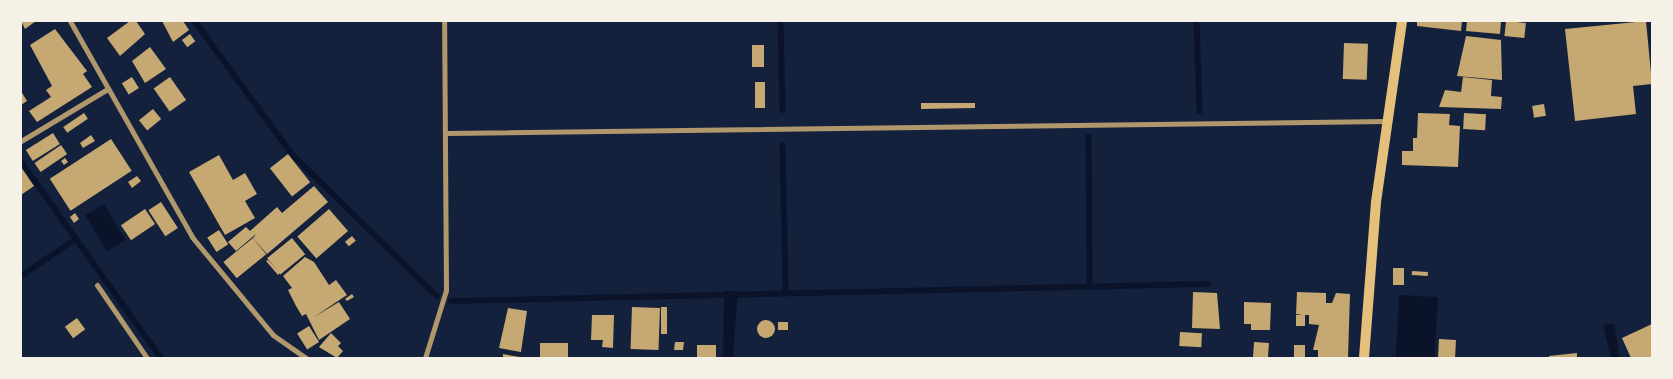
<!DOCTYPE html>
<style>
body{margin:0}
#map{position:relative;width:1673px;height:379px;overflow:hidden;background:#14213d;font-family:"Roboto Condensed",sans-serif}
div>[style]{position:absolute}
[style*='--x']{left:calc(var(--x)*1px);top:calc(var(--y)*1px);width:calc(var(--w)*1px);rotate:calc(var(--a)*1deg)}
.water>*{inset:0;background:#0b132b;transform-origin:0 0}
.stream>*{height:5.5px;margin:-2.75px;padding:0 2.75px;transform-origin:2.75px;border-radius:2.75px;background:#0b132b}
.building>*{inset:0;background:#c6a872;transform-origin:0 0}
.round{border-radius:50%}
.minor>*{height:5px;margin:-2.5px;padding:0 2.5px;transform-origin:2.5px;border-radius:2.5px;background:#b1986c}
.secondary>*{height:10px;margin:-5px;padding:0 5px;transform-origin:5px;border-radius:5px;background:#e5c07b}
span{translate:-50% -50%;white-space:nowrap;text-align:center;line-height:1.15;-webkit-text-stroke:5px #f6f1e7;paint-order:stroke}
.frame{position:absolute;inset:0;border:22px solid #f6f1e7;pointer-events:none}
</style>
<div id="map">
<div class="water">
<div style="left:104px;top:204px;width:42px;height:22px;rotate:59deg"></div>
<div style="clip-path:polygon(724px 291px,738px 291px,733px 358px,723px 358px)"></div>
<div style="left:1399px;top:295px;width:39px;height:63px;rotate:3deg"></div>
<div style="clip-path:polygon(1614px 323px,1620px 358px,1611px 358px,1603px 325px)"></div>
</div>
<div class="stream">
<div style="--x:195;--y:21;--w:165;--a:53.9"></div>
<div style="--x:292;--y:154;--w:203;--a:44.4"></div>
<div style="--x:781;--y:21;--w:89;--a:88.7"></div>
<div style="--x:1197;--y:21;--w:90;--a:88.1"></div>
<div style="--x:1089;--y:137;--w:149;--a:89.6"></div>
<div style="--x:783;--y:145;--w:147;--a:88.8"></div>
<div style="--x:21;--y:161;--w:242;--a:54.6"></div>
<div style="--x:21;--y:276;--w:66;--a:-33.9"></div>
<div style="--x:451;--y:301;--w:757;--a:-1.29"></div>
</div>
<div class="building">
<div style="clip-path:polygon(21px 21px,36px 21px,25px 29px)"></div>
<div style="clip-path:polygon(130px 21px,136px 21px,145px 34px,120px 56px,107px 38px)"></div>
<div style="clip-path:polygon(162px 21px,183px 21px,189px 30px,173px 42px)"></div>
<div style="clip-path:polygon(1417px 21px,1462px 21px,1461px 31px,1417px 26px)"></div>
<div style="clip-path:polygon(1467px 21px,1501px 21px,1500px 34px,1466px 31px)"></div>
<div style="left:1506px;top:21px;width:20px;height:15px;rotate:6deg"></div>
<div style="clip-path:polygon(1646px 21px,1652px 84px,1633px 86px,1636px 114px,1575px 121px,1565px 29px)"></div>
<div style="clip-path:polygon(55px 29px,87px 71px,83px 74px,92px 87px,37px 122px,29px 111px,51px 97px,46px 90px,52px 86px,30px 45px)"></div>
<div style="left:190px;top:34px;width:9px;height:10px;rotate:54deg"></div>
<div style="clip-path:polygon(1466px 36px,1501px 40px,1502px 80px,1457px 76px)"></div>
<div style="left:1344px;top:43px;width:24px;height:36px;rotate:2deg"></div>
<div style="left:752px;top:45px;width:12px;height:22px"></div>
<div style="clip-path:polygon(150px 47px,166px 69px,145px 83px,132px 61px)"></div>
<div style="left:132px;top:77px;width:13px;height:12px;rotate:58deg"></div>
<div style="left:170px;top:77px;width:28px;height:20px;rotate:55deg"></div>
<div style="clip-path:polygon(1463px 77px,1492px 80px,1491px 96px,1502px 97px,1501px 109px,1439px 107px,1445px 90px,1461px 92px)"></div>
<div style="left:755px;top:82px;width:10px;height:26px"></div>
<div style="clip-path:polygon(21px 91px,27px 101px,21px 105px)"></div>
<div style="clip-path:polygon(921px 103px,975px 103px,975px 108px,921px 109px)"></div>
<div style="left:1544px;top:104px;width:12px;height:12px;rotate:81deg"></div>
<div style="left:153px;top:109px;width:13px;height:18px;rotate:51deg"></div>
<div style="left:84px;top:113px;width:7px;height:25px;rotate:56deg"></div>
<div style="clip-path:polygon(1418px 113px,1450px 114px,1449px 125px,1460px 126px,1458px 167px,1402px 165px,1402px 151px,1413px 151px,1413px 138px,1417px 138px)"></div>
<div style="left:1464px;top:113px;width:22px;height:16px;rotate:3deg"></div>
<div style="left:53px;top:133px;width:13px;height:32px;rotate:58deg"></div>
<div style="clip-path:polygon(91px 135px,95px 141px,83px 148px,80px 143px)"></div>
<div style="left:111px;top:139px;width:38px;height:73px;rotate:57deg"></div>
<div style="left:61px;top:145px;width:11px;height:32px;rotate:56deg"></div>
<div style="left:288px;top:154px;width:36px;height:23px;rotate:52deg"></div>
<div style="clip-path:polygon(219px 155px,233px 180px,245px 173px,257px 194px,245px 201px,255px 218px,225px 235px,189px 172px)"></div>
<div style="left:65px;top:158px;width:5px;height:5px;rotate:53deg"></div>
<div style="clip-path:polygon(21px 167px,34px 186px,21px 195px)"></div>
<div style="clip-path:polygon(137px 176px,141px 181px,132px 188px,128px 182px)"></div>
<div style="clip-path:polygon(314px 186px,328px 202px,267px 254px,253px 238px,256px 234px,236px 251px,228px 242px,246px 227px,250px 231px,277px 207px,282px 213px)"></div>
<div style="left:161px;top:202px;width:31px;height:15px;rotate:57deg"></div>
<div style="left:145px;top:209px;width:18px;height:29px;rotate:56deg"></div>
<div style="left:329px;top:209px;width:29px;height:42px;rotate:49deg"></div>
<div style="clip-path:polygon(75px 213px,79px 219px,74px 223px,70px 217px)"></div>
<div style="left:219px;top:230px;width:17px;height:14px;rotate:57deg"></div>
<div style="left:352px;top:236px;width:6px;height:9px;rotate:51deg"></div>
<div style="left:253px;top:238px;width:21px;height:38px;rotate:51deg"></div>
<div style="left:292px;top:238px;width:21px;height:32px;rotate:51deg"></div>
<div style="clip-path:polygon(305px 257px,314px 262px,329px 285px,336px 280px,347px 295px,314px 317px,339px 302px,350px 319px,319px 340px,306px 314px,302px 316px,296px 306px,288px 290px,292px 288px,283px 276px)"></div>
<div style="clip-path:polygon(268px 260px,280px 273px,278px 275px,266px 261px)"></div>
<div style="left:1393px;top:268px;width:11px;height:17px"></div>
<div style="left:1412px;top:271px;width:16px;height:4px;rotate:4deg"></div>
<div style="clip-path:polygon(1193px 292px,1217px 293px,1220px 329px,1192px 328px)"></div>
<div style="clip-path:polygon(1297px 292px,1326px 293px,1326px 303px,1332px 303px,1336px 293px,1350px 294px,1348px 358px,1318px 358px,1318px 350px,1313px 350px,1319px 325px,1309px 324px,1309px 315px,1305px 315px,1305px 326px,1296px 326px,1296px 315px,1302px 315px,1296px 314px)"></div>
<div style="clip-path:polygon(352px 294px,354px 297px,347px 301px,345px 299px)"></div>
<div style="clip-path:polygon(1244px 302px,1271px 303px,1270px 330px,1251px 330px,1251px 324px,1244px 324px)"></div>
<div style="left:632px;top:307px;width:28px;height:42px;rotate:2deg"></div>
<div style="left:661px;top:307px;width:6px;height:27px"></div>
<div style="clip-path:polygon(508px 308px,527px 311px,521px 352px,499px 348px)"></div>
<div style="clip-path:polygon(592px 315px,614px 315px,613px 348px,602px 347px,603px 340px,591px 340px)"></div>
<div style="left:77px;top:318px;width:14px;height:15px;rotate:54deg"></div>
<div class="round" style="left:757px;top:320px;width:18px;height:18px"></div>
<div style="left:778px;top:322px;width:10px;height:8px"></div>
<div style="clip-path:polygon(1652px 324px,1652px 358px,1631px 358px,1622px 338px)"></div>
<div style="left:309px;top:326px;width:19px;height:14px;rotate:58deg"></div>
<div style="left:1180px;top:332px;width:22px;height:14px;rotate:3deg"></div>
<div style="clip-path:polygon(331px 333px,341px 343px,338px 346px,343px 351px,337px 358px,319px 347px)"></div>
<div style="left:1439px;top:339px;width:17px;height:19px;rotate:3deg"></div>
<div style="clip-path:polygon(675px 342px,684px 342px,683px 350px,674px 350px)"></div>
<div style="left:1254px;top:342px;width:15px;height:16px;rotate:4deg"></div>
<div style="left:540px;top:343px;width:28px;height:15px"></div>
<div style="left:697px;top:345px;width:19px;height:13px"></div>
<div style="left:1294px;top:345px;width:11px;height:13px"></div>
<div style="clip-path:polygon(1577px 353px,1577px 358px,1549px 358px,1549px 356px)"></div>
<div style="clip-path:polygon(503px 354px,520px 357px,519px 358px,503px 358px)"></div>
</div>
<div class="minor">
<div style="--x:70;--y:21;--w:248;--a:60.5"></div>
<div style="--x:192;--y:237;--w:127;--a:50.4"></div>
<div style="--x:273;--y:335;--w:40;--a:34.9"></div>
<div style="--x:447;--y:133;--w:940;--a:-0.73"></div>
<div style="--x:21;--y:141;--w:99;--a:-31"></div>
<div style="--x:97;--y:285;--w:88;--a:55.6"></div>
<div style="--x:425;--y:358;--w:71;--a:-72.8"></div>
<div style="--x:446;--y:290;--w:269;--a:-90.4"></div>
</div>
<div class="secondary">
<div style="--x:1364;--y:358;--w:156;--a:-85.6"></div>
<div style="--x:1376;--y:202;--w:183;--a:-81.8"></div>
</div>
<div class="frame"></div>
</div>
